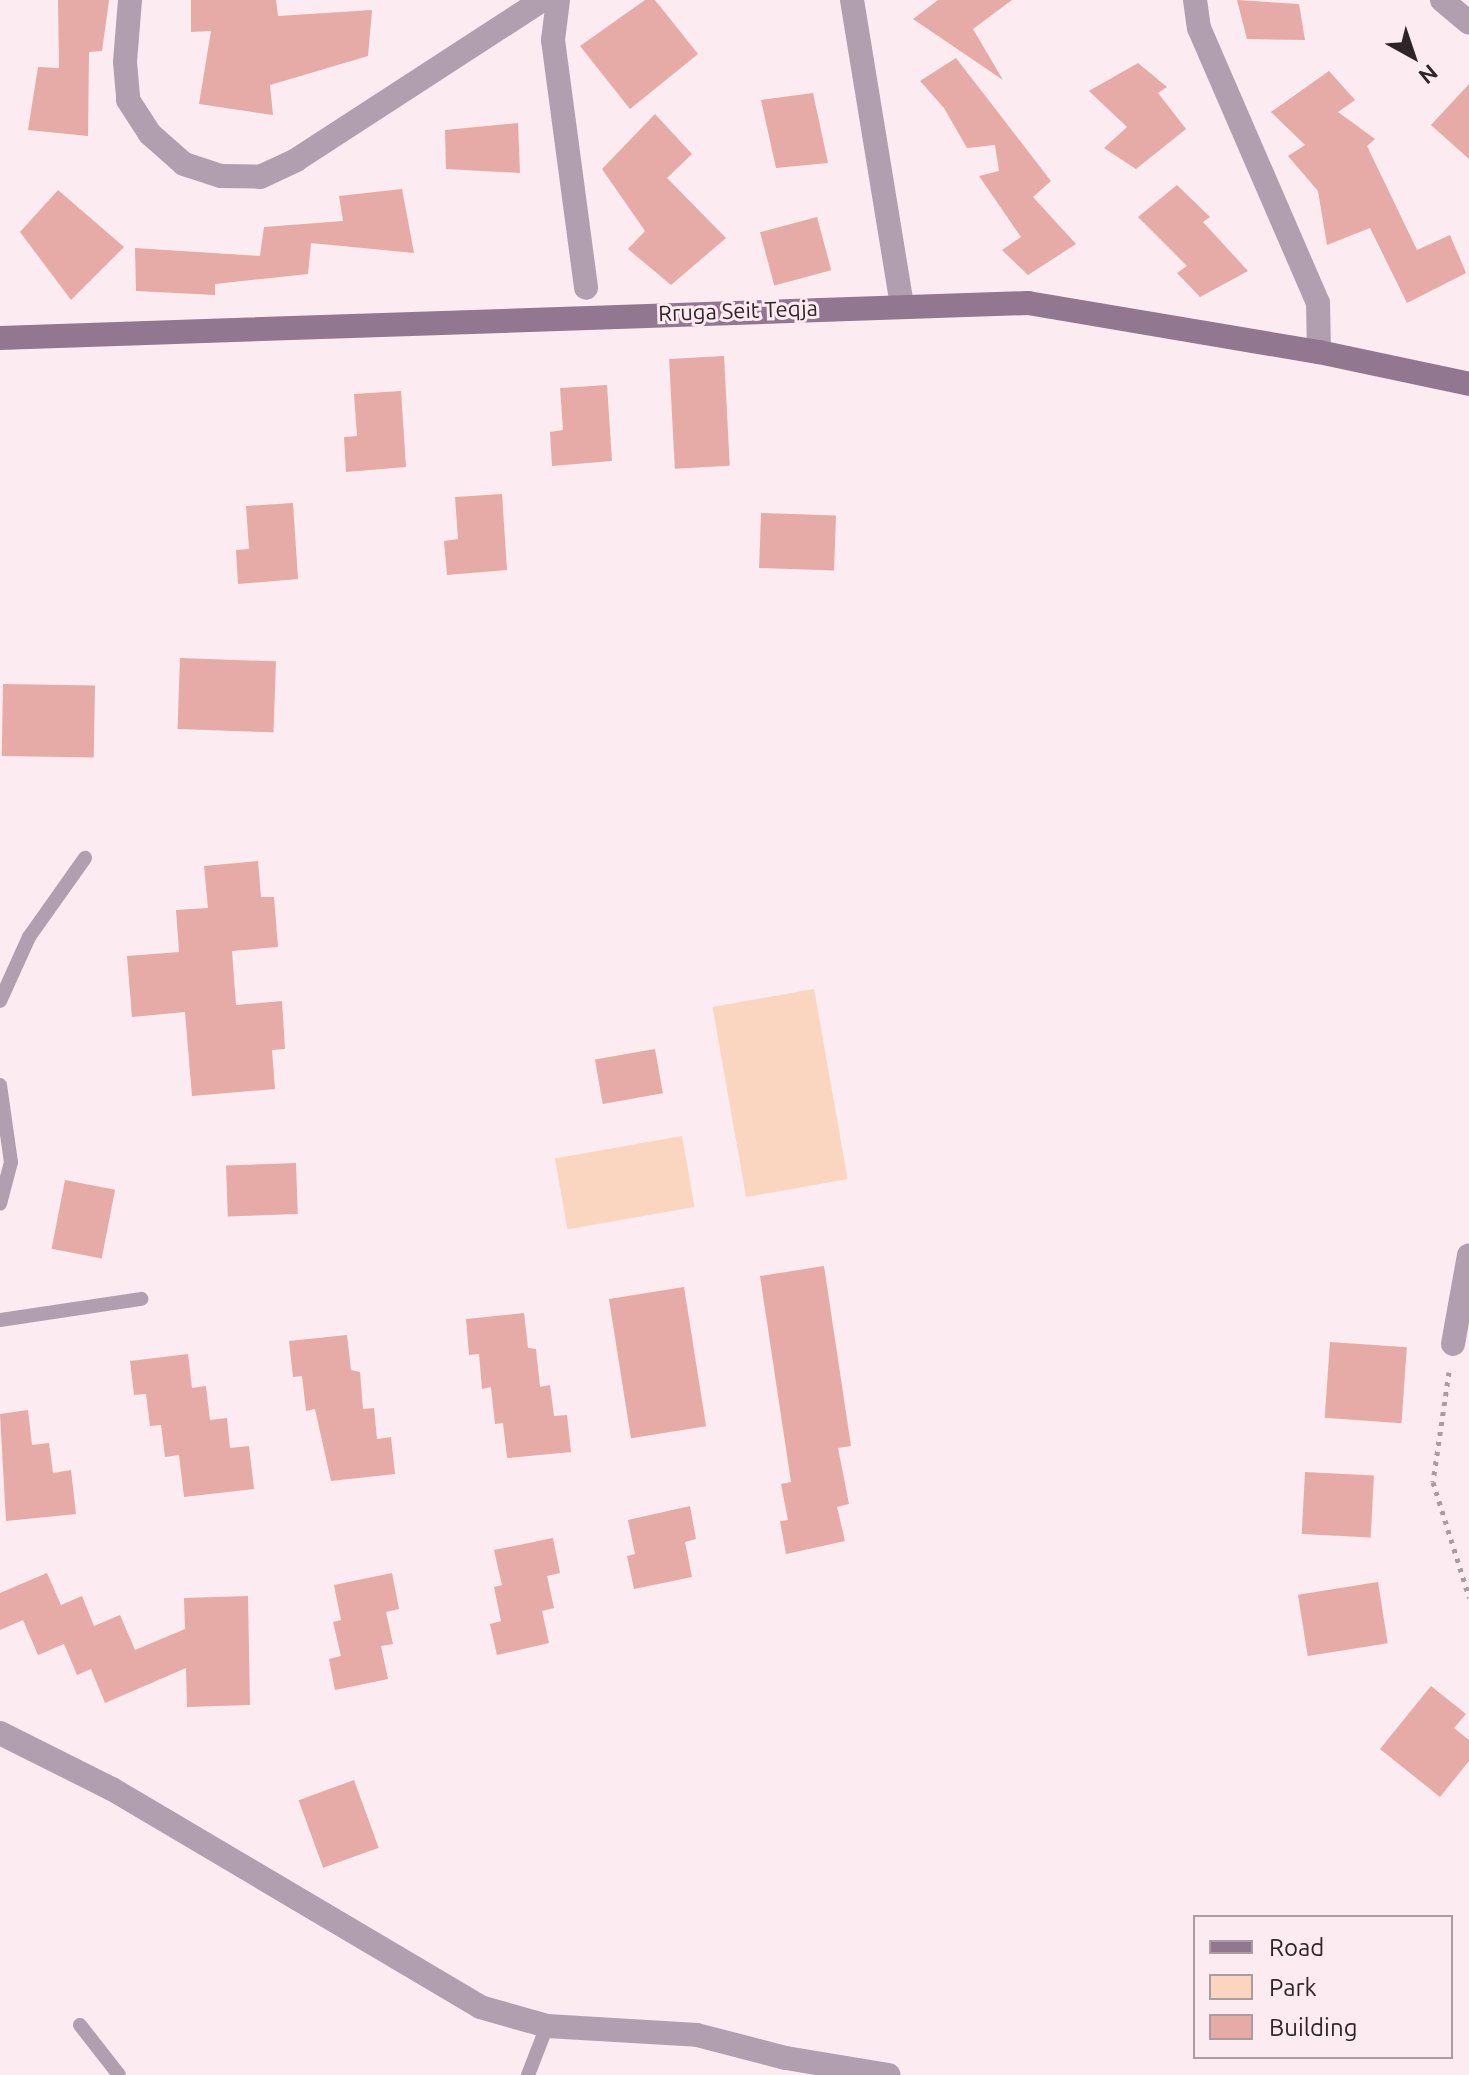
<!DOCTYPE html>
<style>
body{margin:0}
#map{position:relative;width:1469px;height:2075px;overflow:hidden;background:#fcebf0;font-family:Ubuntu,sans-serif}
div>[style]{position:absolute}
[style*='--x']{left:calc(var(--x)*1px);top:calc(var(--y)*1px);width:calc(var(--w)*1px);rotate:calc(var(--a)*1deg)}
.green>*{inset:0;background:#fad5c0;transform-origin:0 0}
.building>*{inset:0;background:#e6aba7;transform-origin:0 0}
.path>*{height:5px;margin-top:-2.5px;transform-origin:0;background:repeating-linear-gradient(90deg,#a99b9f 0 4px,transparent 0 10px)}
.lane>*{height:14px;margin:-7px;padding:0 7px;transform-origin:7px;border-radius:7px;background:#b19faf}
.street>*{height:24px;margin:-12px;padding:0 12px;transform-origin:12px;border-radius:12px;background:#b19faf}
.secondary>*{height:24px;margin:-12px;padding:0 12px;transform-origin:12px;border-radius:12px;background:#917790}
span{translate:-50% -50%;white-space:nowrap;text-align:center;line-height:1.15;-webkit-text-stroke:6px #fcebf0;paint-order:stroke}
.street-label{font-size:22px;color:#2f2528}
.legend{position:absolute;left:1193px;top:1915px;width:260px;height:144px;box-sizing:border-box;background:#fcebf0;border:2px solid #aa9ca0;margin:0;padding:10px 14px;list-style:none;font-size:24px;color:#2f2528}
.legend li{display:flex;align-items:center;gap:16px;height:40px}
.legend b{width:40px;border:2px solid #aa9ca0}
.north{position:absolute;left:1373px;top:16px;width:80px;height:80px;-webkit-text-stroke:6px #fcebf0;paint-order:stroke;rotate:140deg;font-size:22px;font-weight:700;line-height:32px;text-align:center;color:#2f2528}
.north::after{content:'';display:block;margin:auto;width:28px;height:36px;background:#2f2528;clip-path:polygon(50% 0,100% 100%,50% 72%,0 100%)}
</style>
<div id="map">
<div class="green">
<div style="left:814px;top:989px;width:193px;height:103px;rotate:80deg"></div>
<div style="left:682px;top:1136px;width:72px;height:129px;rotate:80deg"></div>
</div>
<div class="building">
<div style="clip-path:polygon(58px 0,109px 0,102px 51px,89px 52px,88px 136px,28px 130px,38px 67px,59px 68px)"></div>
<div style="clip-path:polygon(191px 0,276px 0,278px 16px,372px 10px,368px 56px,270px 85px,273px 115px,199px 104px,211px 31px,191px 32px)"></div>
<div style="clip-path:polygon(645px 0,655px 0,698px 54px,630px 109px,580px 46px)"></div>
<div style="clip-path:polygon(938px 0,1012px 0,973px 29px,1003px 80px,913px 19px)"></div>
<div style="clip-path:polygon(1237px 0,1299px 4px,1305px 40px,1247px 39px)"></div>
<div style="clip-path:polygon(956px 58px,1051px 181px,1033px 197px,1076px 244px,1028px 275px,1002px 250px,1021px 237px,979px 176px,999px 171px,995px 145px,967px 148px,944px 108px,920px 81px)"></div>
<div style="clip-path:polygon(1138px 63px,1167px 87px,1158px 93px,1186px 129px,1136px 169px,1104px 148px,1127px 127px,1089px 91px)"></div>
<div style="clip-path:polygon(1329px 71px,1355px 100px,1338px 112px,1375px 139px,1367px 146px,1417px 250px,1450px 235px,1466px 273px,1407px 303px,1370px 228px,1327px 245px,1318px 191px,1288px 156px,1305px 145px,1271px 112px)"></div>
<div style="clip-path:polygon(1469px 84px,1469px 159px,1431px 125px)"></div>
<div style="clip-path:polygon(813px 93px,828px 163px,776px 168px,761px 100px)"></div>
<div style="clip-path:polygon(655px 114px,692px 154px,667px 178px,726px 238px,671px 285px,628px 249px,645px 231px,602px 169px)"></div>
<div style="clip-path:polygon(518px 123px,520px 173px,446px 169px,445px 130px)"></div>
<div style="clip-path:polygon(1177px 185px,1210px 217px,1203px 222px,1248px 271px,1200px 297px,1177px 273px,1187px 266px,1138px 217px)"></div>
<div style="clip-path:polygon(402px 189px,414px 253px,311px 243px,308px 274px,215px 284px,215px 295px,136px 291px,135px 248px,260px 256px,264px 227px,343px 221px,339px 196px)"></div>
<div style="clip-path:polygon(58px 190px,124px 247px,71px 300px,20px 232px)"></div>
<div style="left:817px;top:217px;width:55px;height:59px;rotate:75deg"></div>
<div style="left:724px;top:356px;width:110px;height:55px;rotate:87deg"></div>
<div style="clip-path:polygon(607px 385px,612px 461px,552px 466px,550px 432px,563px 430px,560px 388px)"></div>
<div style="clip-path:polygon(401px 391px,406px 467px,346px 472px,344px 437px,357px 436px,354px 394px)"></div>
<div style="clip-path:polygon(502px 494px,507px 570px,447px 575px,444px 541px,458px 539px,455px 497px)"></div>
<div style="clip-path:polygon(293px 503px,298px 579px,238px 584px,236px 550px,249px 549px,246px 506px)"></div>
<div style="left:761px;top:513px;width:75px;height:55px;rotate:2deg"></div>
<div style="left:180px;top:658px;width:96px;height:71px;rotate:2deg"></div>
<div style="left:3px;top:684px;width:92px;height:72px;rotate:1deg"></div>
<div style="clip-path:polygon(258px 861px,261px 897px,274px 897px,278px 947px,232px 951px,236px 1005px,282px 1001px,285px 1049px,272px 1050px,275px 1089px,192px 1096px,185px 1012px,132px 1017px,127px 956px,179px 952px,176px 910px,208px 908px,204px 866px)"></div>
<div style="left:655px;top:1049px;width:45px;height:61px;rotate:80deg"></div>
<div style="left:296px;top:1163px;width:51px;height:70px;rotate:88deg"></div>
<div style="left:65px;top:1180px;width:51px;height:70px;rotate:11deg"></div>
<div style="clip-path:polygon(824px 1266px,851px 1446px,838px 1448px,849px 1504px,837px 1507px,845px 1541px,786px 1554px,780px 1521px,788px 1520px,781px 1484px,791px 1482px,760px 1276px)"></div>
<div style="left:684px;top:1287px;width:141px;height:76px;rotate:81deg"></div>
<div style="clip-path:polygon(524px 1313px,528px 1348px,536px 1349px,540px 1387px,550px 1385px,554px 1416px,567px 1415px,571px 1452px,507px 1458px,503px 1423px,495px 1424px,491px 1387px,482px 1389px,479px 1354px,469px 1355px,466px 1319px)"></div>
<div style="clip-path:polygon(347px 1335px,351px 1370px,360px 1372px,363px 1409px,374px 1408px,377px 1439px,391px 1437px,395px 1474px,331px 1481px,315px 1409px,306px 1411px,302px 1376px,293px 1377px,289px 1341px)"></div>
<div style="left:1330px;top:1342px;width:77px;height:76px;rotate:4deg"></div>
<div style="clip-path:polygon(188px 1354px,192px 1388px,206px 1386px,210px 1420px,227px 1418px,230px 1448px,249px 1446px,254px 1489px,184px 1497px,179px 1455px,165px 1457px,161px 1425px,150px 1426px,146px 1394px,134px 1395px,130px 1361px)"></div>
<div style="clip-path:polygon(28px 1410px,32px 1445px,49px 1443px,53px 1473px,71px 1470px,76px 1514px,6px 1521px,0 1414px)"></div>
<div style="left:1305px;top:1472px;width:69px;height:62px;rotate:3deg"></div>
<div style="clip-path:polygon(690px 1506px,696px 1539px,685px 1542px,692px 1577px,634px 1589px,627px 1556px,635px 1554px,628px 1520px)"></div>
<div style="clip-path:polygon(553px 1538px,560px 1573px,547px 1576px,554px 1608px,542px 1611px,549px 1643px,497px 1655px,490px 1624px,501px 1621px,494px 1587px,502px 1585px,494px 1550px)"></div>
<div style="clip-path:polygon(47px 1573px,61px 1605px,82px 1596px,94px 1626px,120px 1615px,135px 1650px,185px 1629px,184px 1598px,248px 1596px,250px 1705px,187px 1707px,186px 1668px,105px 1703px,91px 1669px,77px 1675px,64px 1644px,38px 1655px,23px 1620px,0 1630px,0 1593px)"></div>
<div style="clip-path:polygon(392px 1573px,399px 1609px,386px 1612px,393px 1644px,381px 1646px,388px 1679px,335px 1690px,329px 1659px,341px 1656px,333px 1622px,341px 1620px,334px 1585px)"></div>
<div style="left:1378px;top:1582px;width:62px;height:81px;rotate:81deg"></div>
<div style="clip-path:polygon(1431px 1686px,1466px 1714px,1454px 1728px,1469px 1740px,1469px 1761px,1440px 1797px,1380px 1749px)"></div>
<div style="left:354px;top:1780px;width:72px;height:59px;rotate:70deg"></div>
</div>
<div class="path">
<div style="--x:1449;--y:1372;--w:111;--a:98.3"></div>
<div style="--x:1433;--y:1482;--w:121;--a:72.6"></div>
</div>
<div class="lane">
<div style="--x:0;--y:1001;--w:70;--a:-65.6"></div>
<div style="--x:29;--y:937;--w:97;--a:-54.7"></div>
<div style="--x:0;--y:1085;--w:78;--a:81.9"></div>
<div style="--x:11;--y:1162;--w:43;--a:104.7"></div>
<div style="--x:0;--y:1320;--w:143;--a:-8.5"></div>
<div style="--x:80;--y:2025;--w:63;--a:52"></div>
<div style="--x:528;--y:2075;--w:53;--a:-68.8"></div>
</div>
<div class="street">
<div style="--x:130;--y:0;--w:62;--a:94.6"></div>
<div style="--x:125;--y:62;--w:38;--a:85"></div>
<div style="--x:128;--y:100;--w:40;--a:57.1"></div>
<div style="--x:150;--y:134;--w:45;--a:41.4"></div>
<div style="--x:184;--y:164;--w:39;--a:18"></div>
<div style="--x:221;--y:176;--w:39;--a:1"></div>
<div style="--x:260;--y:177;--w:40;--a:-25"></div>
<div style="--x:296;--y:160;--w:293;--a:-33"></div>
<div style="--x:558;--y:0;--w:40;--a:97.1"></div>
<div style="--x:553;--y:40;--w:250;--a:82.4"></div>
<div style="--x:852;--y:0;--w:308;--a:80.7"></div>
<div style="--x:1195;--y:0;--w:28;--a:82"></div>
<div style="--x:1199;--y:28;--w:300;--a:66.6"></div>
<div style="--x:1318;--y:303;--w:49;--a:88.8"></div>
<div style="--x:1442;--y:0;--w:35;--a:40"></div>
<div style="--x:1453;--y:1344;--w:90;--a:-79.8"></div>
<div style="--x:0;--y:1733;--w:125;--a:26.6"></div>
<div style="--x:112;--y:1789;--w:428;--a:30.6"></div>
<div style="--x:480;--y:2007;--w:70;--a:15.8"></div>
<div style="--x:547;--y:2026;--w:150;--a:3.4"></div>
<div style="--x:697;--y:2035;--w:92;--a:14.5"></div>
<div style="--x:786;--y:2058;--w:104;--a:9.4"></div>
</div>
<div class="secondary">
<div style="--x:0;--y:338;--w:1029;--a:-1.95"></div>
<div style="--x:1028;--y:303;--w:295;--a:9.6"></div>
<div style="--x:1319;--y:352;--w:153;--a:12"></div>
</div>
<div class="street-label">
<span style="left:738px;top:310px;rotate:-2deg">Rruga Seit Teqja</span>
</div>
<ul class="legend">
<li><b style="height:10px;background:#917790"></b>Road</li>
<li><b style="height:22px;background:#fad5c0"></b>Park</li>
<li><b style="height:22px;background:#e6aba7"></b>Building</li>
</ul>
<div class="north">N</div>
</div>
